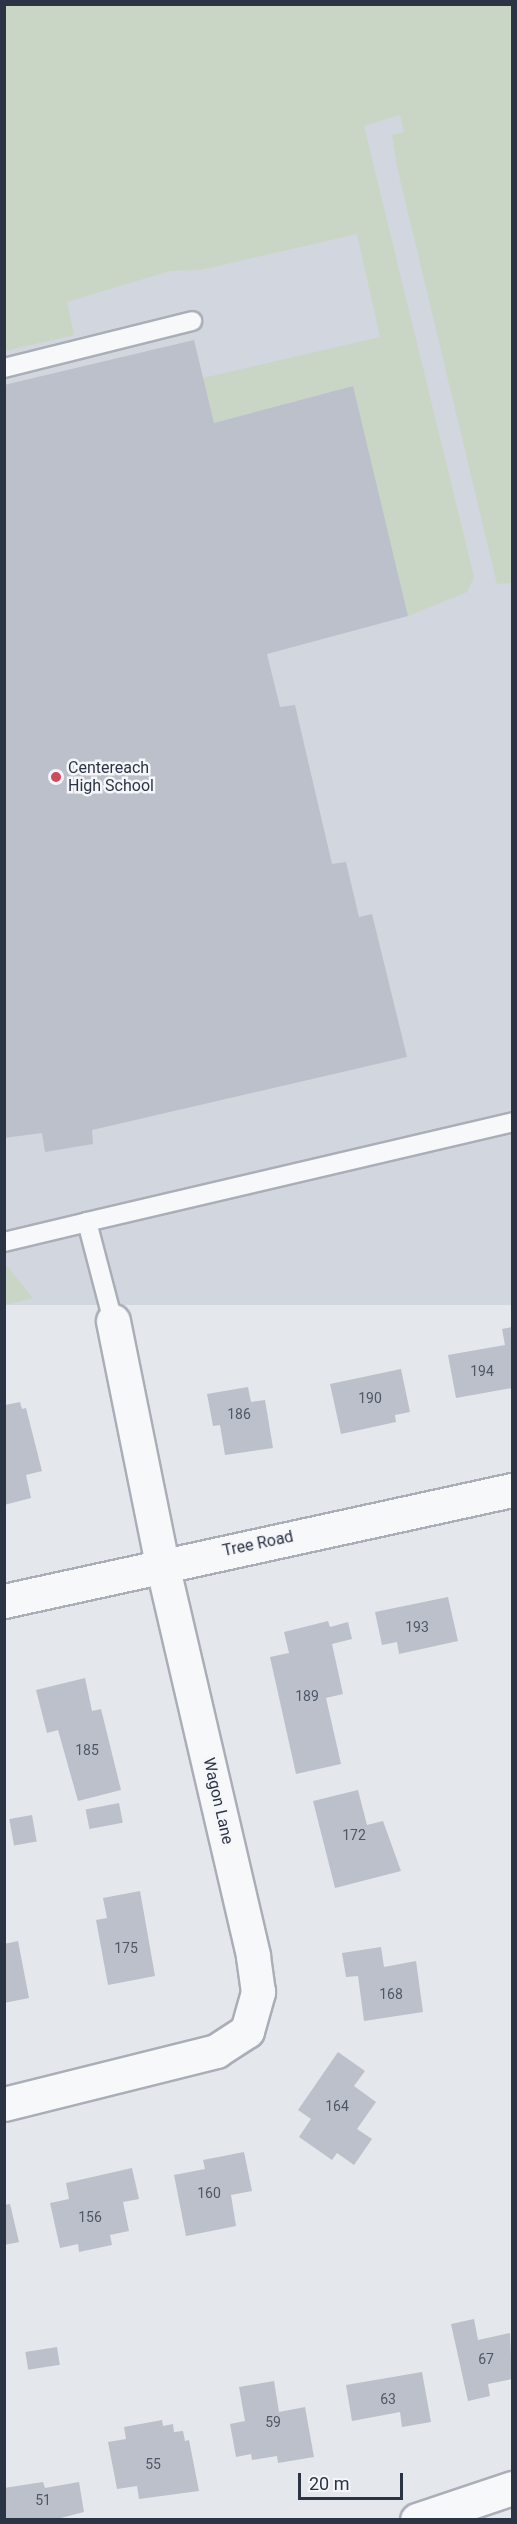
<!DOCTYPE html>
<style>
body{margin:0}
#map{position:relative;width:517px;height:2524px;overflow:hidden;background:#e4e7ec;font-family:Roboto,sans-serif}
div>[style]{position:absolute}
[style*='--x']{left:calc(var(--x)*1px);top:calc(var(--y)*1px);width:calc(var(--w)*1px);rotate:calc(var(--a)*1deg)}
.built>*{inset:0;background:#d2d6de;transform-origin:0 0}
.green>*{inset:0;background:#c9d6c5}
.building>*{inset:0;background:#bbc0ca;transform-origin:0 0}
.roads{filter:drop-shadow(2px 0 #a9aeb7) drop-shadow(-2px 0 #a9aeb7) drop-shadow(0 2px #a9aeb7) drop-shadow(0 -2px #a9aeb7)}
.lane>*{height:18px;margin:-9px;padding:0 9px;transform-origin:9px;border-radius:9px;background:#f7f8fa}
.street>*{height:33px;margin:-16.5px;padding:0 16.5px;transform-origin:16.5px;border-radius:16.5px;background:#f7f8fa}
.dots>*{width:16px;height:16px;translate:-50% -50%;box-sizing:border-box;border:3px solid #f4f6f9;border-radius:50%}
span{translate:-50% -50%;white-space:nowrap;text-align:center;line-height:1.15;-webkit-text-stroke:5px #f4f6f9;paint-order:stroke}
.number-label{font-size:14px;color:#4f5766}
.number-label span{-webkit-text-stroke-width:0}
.poi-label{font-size:16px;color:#2b3445}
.left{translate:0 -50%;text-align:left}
.street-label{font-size:16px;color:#2b3445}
.frame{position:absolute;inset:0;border:6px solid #2b3445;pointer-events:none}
.scale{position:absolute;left:298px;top:2473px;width:105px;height:27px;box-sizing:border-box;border:3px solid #2b3445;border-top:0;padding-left:8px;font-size:18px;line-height:21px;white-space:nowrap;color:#2b3445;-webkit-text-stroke:4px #f4f6f9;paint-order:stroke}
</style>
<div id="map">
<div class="built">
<div style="left:4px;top:5px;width:508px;height:1300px"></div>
</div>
<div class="green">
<div style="clip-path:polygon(4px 5px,512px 5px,512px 587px,511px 583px,497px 584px,397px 167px,392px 135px,404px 132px,400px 115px,364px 126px,474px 577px,467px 592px,408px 616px,352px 386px,214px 423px,203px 378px,380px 337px,357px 234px,200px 270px,170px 271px,67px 302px,74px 335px,5px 351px)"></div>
<div style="clip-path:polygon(5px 1266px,7px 1266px,33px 1298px,5px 1305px)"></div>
</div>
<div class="building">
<div style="clip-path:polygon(194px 340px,214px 423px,353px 386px,408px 616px,267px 654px,280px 707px,295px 705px,332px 864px,346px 862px,359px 917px,372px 914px,407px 1057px,92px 1130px,93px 1144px,45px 1152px,42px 1133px,4px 1138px,4px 385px)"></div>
<div style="clip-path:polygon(512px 1327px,512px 1388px,456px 1398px,448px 1355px,505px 1345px,502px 1329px)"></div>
<div style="clip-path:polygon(401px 1369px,410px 1412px,395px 1415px,396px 1422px,341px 1434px,330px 1384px)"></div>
<div style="clip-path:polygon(248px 1387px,251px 1402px,265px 1400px,273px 1448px,225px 1455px,220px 1425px,213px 1426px,207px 1394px)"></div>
<div style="clip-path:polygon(20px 1402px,22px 1409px,26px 1408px,42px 1471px,26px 1475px,31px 1498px,4px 1505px,5px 1405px)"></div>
<div style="clip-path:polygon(448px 1597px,458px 1641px,399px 1654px,397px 1642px,382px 1645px,375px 1612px)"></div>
<div style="clip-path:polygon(328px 1621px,330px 1627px,348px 1622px,352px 1639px,332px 1644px,343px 1694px,326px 1698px,341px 1764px,296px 1774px,270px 1657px,289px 1653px,284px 1632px)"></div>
<div style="clip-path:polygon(85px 1678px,92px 1711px,101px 1709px,121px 1790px,78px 1801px,58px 1730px,47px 1733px,36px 1690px)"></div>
<div style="clip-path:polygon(358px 1790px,367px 1825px,383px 1821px,401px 1871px,335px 1888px,313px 1801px)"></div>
<div style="left:119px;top:1803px;width:20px;height:34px;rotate:79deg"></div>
<div style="left:32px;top:1815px;width:27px;height:23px;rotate:80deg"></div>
<div style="clip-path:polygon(140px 1891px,155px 1976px,108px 1985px,96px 1920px,107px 1918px,103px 1898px)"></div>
<div style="clip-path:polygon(18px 1941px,29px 1998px,4px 2003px,4px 1944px)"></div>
<div style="clip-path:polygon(381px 1947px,384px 1967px,416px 1961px,423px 2012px,364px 2021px,358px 1976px,346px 1977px,342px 1953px)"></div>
<div style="clip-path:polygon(338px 2052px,365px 2071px,354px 2086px,376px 2102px,357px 2129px,372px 2139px,354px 2165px,337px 2153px,332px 2160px,299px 2137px,311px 2119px,298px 2110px)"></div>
<div style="clip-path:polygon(244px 2152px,252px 2191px,231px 2195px,236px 2226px,186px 2236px,174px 2175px,205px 2169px,203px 2160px)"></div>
<div style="clip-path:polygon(132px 2168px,139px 2199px,123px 2202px,129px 2231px,110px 2235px,112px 2245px,79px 2252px,78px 2244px,60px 2248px,50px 2203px,69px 2199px,66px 2183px)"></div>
<div style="clip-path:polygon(10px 2204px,19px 2242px,4px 2245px,4px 2205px)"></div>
<div style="clip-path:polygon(474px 2319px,478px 2340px,510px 2333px,512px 2379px,488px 2384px,490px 2396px,468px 2401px,451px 2324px)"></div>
<div style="left:57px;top:2347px;width:18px;height:32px;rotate:81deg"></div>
<div style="clip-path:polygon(422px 2372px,431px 2422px,402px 2427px,400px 2412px,352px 2421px,346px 2385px)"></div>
<div style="clip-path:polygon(274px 2381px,279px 2412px,305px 2407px,314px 2457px,278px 2463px,277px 2456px,252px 2460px,251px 2454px,236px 2457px,230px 2424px,245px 2421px,239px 2387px)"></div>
<div style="clip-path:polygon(162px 2420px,163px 2426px,173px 2424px,174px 2432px,183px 2431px,185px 2441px,189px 2440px,199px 2491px,139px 2499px,137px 2486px,117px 2489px,108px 2442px,126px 2439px,124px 2427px)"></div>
<div style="clip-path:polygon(43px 2482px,45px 2488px,79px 2482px,84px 2512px,53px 2520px,4px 2520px,4px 2488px)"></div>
</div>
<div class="roads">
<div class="lane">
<div style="--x:4;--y:368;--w:194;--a:-14"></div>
<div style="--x:87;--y:1222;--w:437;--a:-13.2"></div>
<div style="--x:4;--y:1242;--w:85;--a:-13.5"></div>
<div style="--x:87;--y:1222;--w:102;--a:75.3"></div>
</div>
<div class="street">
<div style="--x:4;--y:1601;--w:520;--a:-12.33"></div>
<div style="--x:4;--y:2104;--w:219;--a:-14"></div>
<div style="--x:216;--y:2051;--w:37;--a:-33"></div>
<div style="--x:247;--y:2031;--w:41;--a:-74.2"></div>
<div style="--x:258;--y:1992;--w:37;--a:-98"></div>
<div style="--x:253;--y:1955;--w:401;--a:-103.1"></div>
<div style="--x:162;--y:1564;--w:248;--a:-101.4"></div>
<div style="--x:417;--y:2520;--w:100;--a:-18.6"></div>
</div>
</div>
<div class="dots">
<div style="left:56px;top:777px;background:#d1495b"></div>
</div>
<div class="number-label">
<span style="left:482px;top:1371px">194</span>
<span style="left:370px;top:1398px">190</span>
<span style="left:239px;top:1414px">186</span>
<span style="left:417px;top:1627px">193</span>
<span style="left:307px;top:1696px">189</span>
<span style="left:87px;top:1750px">185</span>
<span style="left:354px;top:1835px">172</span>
<span style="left:126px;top:1948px">175</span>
<span style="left:391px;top:1994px">168</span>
<span style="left:337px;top:2106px">164</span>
<span style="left:209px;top:2193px">160</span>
<span style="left:90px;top:2217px">156</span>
<span style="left:486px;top:2359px">67</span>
<span style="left:388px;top:2399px">63</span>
<span style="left:273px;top:2422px">59</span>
<span style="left:153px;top:2464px">55</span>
<span style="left:43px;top:2500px">51</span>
</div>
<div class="poi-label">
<span class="left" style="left:68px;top:777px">Centereach<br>High School</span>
</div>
<div class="street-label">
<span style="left:258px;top:1544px;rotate:-12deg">Tree Road</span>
<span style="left:218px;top:1801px;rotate:77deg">Wagon Lane</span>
</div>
<div class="frame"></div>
<div class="scale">20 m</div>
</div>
